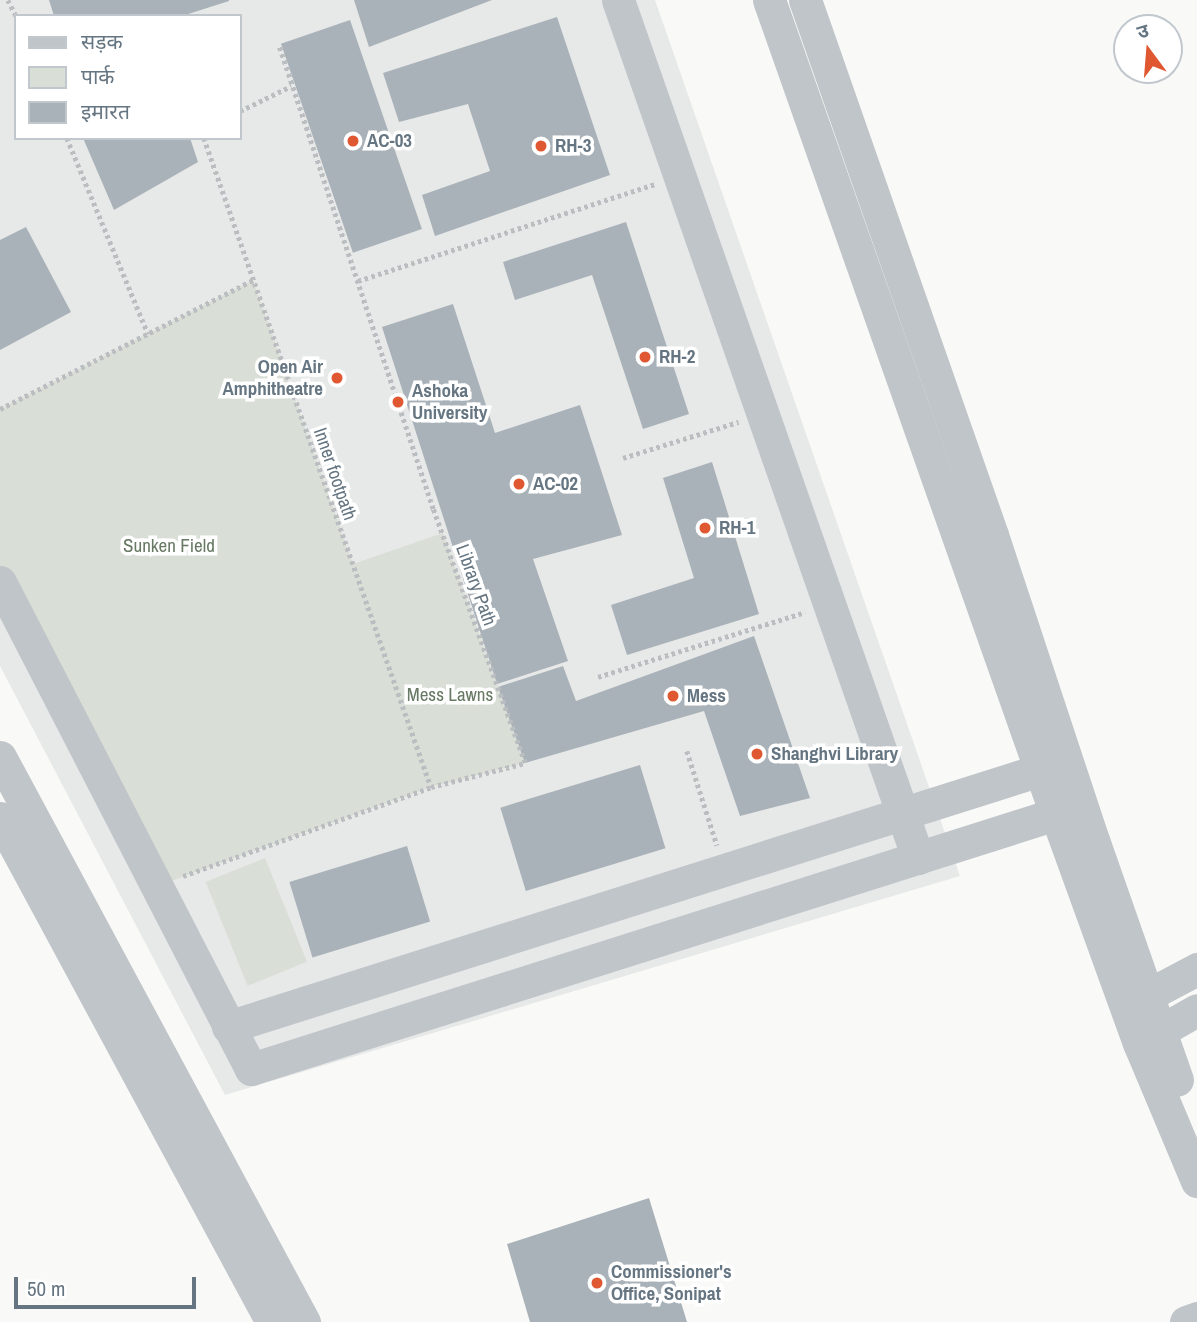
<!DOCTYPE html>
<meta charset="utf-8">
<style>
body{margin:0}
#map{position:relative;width:1197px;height:1322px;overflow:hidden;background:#f9f9f7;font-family:"Archivo Narrow","Noto Sans Devanagari",sans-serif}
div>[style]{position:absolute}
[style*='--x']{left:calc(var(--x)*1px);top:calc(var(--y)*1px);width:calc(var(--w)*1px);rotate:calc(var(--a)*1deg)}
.built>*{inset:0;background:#e7e8e8}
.green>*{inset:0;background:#d9ded6;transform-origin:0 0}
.building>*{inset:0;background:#a9b2b8;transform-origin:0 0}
.path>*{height:4.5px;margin-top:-2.25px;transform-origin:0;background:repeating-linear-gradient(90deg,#bbbec1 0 3.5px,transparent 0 7px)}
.minor>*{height:33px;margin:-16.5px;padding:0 16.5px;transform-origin:16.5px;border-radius:16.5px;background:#c0c5c9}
.dots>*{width:19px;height:19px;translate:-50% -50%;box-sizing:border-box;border:4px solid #fff;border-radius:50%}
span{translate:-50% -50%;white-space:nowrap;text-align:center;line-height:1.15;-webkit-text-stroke:7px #fff;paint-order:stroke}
.poi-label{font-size:19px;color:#657581;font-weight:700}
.left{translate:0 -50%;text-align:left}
.right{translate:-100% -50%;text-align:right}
.street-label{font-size:19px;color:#657581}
.park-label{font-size:19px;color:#677963}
.legend{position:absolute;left:14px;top:14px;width:228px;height:126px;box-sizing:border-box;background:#fff;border:2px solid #c1c8cd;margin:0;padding:9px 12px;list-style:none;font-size:21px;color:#657581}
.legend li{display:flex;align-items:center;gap:14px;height:35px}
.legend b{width:35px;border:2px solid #c1c8cd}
.north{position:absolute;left:1113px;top:14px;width:70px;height:70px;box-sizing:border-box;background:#fff;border:2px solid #c1c8cd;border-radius:50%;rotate:344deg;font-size:19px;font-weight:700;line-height:28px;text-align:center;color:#657581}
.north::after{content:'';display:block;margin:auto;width:24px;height:32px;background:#df5831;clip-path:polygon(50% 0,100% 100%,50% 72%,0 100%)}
.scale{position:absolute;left:14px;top:1277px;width:182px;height:32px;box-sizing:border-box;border:4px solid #657581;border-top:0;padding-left:9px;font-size:21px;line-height:24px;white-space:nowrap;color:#657581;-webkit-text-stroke:5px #fff;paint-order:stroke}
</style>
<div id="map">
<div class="built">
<div style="clip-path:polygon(evenodd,0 0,655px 0,960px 876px,225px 1095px,0 666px,0 0,16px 16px,240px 16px,240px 138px,16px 138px,16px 16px)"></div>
</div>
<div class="green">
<div style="clip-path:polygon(253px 280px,353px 564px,443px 533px,525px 763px,431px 787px,157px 886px,0 582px,0 409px)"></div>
<div style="left:265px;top:858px;width:112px;height:64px;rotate:68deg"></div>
</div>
<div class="building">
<div style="clip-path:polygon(49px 0,229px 0,229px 1px,182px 16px,54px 16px)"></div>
<div style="clip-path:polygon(354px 0,492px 0,369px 47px)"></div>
<div style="clip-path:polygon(557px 17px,610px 175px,435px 236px,422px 195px,490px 171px,468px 104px,399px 122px,383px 73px)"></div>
<div style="left:350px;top:20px;width:221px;height:73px;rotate:71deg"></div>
<div style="clip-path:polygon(83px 138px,190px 138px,198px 162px,114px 210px)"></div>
<div style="clip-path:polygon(626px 222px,689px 414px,643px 429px,592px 275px,515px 300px,503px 262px)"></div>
<div style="clip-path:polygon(26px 227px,71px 312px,0 350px,0 240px)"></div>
<div style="clip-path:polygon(453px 304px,495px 433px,580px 405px,622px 535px,533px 559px,568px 661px,497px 684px,382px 327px)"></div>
<div style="clip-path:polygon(712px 462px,759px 614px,627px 655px,611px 605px,694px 578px,663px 478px)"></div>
<div style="clip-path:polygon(754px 636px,810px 798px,740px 816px,704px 711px,525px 763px,498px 687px,563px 666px,576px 701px)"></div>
<div style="left:640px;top:765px;width:87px;height:146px;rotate:73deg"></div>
<div style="left:407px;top:846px;width:79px;height:123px;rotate:73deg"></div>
<div style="clip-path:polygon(649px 1198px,687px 1322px,530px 1322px,507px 1244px)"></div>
</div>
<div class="path">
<div style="--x:8;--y:0;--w:18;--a:63"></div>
<div style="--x:240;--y:111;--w:57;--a:-26.1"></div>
<div style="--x:67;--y:138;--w:212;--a:67.5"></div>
<div style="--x:204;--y:138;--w:688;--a:70.72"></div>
<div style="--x:358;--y:281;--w:312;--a:-18.1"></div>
<div style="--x:0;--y:409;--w:284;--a:-27"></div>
<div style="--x:623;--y:458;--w:121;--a:-17.4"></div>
<div style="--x:598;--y:677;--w:217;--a:-17.4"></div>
<div style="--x:687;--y:751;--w:99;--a:72.3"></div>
<div style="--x:183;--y:876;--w:263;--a:-19.7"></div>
<div style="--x:431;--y:787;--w:97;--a:-14.3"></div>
<div style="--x:525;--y:763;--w:270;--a:-109.9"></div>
<div style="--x:433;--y:509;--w:488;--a:-108.4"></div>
</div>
<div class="minor">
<div style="--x:618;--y:0;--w:909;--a:70.73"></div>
<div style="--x:769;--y:0;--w:863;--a:70.58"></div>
<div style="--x:1056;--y:814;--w:244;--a:70.1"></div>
<div style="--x:1139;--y:1043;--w:150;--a:67.2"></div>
<div style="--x:805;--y:0;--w:567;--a:70.73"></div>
<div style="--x:992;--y:535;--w:321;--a:71.7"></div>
<div style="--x:1093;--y:840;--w:254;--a:70.7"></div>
<div style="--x:0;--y:582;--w:548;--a:62.73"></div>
<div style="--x:251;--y:1069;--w:844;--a:-17.58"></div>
<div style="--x:0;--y:757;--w:642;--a:61.72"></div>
<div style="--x:0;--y:818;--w:573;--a:61.65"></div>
<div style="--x:1129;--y:1005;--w:77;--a:-27.9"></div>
<div style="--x:228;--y:1027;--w:852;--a:-17.56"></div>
<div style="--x:1141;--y:1042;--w:64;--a:-29.7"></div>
<div style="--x:1186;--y:1322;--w:12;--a:-20"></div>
</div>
<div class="dots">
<div style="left:353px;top:141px;background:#df5831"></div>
<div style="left:541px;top:146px;background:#df5831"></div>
<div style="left:645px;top:357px;background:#df5831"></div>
<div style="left:337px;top:378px;background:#df5831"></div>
<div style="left:398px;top:402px;background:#df5831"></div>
<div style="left:519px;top:484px;background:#df5831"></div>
<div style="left:705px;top:528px;background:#df5831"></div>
<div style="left:673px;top:696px;background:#df5831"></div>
<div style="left:757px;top:754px;background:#df5831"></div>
<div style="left:597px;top:1283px;background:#df5831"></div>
</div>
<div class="poi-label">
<span class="left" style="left:367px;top:141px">AC-03</span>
<span class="left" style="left:555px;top:146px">RH-3</span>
<span class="left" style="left:659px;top:357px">RH-2</span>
<span class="right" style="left:323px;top:378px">Open Air<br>Amphitheatre</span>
<span class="left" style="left:412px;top:402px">Ashoka<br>University</span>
<span class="left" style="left:533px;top:484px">AC-02</span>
<span class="left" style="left:719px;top:528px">RH-1</span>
<span class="left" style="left:687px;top:696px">Mess</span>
<span class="left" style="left:771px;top:754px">Shanghvi Library</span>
<span class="left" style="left:611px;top:1283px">Commissioner's<br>Office, Sonipat</span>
</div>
<div class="street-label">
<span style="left:335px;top:474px;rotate:71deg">Inner footpath</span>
<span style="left:476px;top:585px;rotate:70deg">Library Path</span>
</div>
<div class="park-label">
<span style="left:169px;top:546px">Sunken Field</span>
<span style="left:450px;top:695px">Mess Lawns</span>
</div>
<ul class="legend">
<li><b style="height:9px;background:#c0c5c9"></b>सड़क</li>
<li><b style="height:19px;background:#d9ded6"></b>पार्क</li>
<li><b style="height:19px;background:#a9b2b8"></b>इमारत</li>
</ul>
<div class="north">उ</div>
<div class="scale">50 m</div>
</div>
